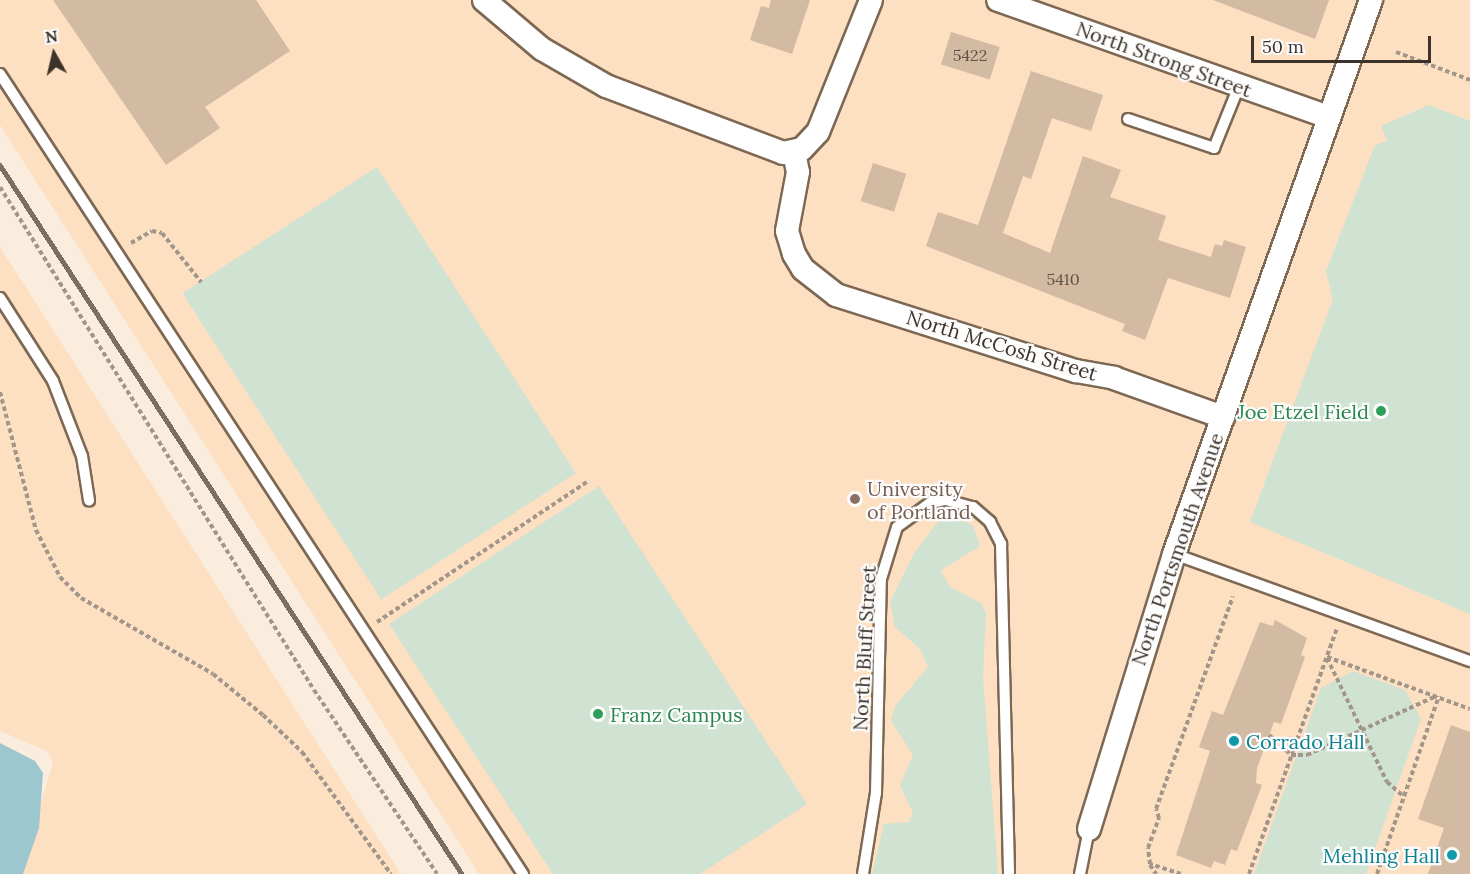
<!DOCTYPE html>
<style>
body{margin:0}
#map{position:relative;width:1470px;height:874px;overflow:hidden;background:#fbedde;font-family:Lora,serif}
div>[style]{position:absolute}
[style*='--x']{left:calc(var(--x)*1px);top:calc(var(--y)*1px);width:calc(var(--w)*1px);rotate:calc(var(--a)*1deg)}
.built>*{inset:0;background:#fddfc1}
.green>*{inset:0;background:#d0e2d2;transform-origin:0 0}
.water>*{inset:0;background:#9dc7cf}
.building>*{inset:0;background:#d2baa3;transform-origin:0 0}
.path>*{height:4px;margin-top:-2px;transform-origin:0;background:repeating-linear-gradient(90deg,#a2968a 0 4.5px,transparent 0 7.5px)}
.roads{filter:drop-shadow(2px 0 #7d6853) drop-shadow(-2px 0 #7d6853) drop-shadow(0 2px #7d6853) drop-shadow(0 -2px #7d6853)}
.service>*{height:10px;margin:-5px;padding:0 5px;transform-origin:5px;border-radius:5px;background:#fff}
.minor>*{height:22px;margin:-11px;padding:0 11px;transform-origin:11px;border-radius:11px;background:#fff}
.rail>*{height:4.5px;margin:-2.25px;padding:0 2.25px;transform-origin:2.25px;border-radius:2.25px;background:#7b6f64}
.dots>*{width:16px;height:16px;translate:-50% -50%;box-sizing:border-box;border:3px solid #fcfcfc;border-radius:50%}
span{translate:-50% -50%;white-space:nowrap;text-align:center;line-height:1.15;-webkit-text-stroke:4.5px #fcfcfc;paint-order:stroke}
.number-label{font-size:16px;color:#625548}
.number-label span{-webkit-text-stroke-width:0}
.street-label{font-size:20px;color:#3d332a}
.leisure-label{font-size:20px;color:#27864d}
.right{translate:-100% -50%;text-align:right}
.left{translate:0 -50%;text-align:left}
.education-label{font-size:20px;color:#785e54}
.culture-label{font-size:20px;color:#0d838f}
.north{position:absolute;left:24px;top:24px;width:60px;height:60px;-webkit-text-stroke:4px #fcfcfc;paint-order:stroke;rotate:352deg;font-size:16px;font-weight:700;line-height:24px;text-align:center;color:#3d332a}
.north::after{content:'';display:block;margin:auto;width:21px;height:27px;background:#3d332a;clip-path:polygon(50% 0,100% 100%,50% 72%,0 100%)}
.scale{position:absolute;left:1251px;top:36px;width:180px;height:27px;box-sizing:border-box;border:3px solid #3d332a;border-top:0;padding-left:8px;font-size:18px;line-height:21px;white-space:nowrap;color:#3d332a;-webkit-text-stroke:4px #fcfcfc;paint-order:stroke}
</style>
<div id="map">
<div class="built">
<div style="clip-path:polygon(0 0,1470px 0,1470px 874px,479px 874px,0 125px)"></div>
<div style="clip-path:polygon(0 247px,401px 874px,19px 874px,53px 763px,47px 751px,0 731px)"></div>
</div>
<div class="green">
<div style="clip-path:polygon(1429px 105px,1470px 121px,1470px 614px,1250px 522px,1333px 299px,1326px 271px,1375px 145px,1387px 141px,1381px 126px)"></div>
<div style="left:377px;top:167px;width:365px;height:232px;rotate:57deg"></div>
<div style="clip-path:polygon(599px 486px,807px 804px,700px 874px,553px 874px,389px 624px)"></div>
<div style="clip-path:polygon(949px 516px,973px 525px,980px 546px,941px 570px,950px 587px,981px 603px,986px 613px,983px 677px,998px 874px,872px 874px,884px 824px,909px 822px,913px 813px,900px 785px,913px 755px,891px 721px,895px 706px,928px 667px,920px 649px,895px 627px,890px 602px,914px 553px,937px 523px)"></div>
<div style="clip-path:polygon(1353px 671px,1405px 690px,1421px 719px,1366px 874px,1254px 874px,1321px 688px)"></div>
</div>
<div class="water">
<div style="clip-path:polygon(0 743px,35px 761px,43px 773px,39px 828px,23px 874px,0 874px)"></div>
</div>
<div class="building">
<div style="clip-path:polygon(53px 0,256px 0,290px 51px,205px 107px,220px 128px,166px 165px)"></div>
<div style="clip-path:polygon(771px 0,810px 0,792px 54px,750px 40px,761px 6px,769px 8px)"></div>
<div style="clip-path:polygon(1213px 0,1329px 0,1315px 39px)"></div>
<div style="left:951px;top:32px;width:51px;height:34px;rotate:17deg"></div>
<div style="clip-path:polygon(1031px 71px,1103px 95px,1091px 131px,1052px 118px,1031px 179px,1023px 176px,1003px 233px,1050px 253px,1083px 156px,1121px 170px,1110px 197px,1166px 216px,1158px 240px,1211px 257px,1215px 244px,1222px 246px,1224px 240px,1246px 247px,1230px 298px,1168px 278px,1145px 340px,1122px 331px,1125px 324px,926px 246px,938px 212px,978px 225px)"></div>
<div style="left:873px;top:163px;width:35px;height:40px;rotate:18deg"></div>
<div style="clip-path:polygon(1275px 620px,1307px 638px,1301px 655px,1305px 657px,1281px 724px,1274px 722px,1257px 768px,1256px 783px,1262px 785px,1237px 851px,1231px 849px,1225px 865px,1214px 861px,1211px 868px,1176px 855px,1210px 751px,1199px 747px,1212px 711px,1223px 715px,1260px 622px,1273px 626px)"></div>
<div style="clip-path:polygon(1451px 725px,1470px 732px,1470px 874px,1428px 874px,1444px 828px,1418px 819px)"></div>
</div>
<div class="path">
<div style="--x:1396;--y:52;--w:79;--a:20.7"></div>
<div style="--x:0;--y:187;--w:593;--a:58.03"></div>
<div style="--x:314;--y:690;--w:221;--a:56.2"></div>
<div style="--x:131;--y:243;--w:24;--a:-30"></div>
<div style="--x:152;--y:231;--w:10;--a:11"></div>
<div style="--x:162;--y:233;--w:63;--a:51.5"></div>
<div style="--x:0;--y:392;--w:143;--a:75.4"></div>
<div style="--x:36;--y:530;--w:53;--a:62.9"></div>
<div style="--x:60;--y:577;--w:30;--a:45"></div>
<div style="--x:81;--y:598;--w:152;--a:29.9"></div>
<div style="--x:213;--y:674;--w:65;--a:39.4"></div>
<div style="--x:263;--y:715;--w:54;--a:43.5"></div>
<div style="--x:302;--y:752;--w:151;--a:53.9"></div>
<div style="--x:377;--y:622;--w:252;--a:-33.7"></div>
<div style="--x:1327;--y:657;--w:152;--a:20"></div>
<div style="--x:1327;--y:658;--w:138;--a:64.2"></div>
<div style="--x:1387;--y:782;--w:21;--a:41"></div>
<div style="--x:1269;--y:735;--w:30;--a:42"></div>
<div style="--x:1291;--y:755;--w:16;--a:0"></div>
<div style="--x:1307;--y:755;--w:140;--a:-24.5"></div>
<div style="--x:1150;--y:865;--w:11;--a:56"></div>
<div style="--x:1181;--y:874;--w:33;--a:-162"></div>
<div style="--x:1150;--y:864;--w:16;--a:-97"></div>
<div style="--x:1148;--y:848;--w:32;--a:-70"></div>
<div style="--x:1159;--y:818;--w:9;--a:-108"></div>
<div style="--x:1156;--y:809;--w:226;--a:-70.1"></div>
<div style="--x:1249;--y:874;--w:261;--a:-70.3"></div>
<div style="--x:1377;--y:874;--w:188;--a:-70.8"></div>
</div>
<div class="roads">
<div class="service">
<div style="--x:0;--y:74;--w:956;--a:56.83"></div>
<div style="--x:1128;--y:119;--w:91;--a:18.6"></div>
<div style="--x:1214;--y:148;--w:67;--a:-68"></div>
<div style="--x:0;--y:298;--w:98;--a:57.4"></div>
<div style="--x:53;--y:381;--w:80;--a:68.9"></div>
<div style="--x:82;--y:456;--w:45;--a:81"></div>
<div style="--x:1174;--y:554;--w:315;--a:19.9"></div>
<div style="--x:863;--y:874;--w:82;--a:-80.9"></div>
<div style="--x:876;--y:793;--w:214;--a:-88.7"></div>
<div style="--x:881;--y:579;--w:54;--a:-72.9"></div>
<div style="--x:897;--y:527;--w:41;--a:-36"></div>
<div style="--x:930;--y:503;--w:16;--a:-11"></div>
<div style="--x:946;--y:500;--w:28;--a:15"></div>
<div style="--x:973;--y:507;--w:23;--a:41"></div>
<div style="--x:990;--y:522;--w:25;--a:63"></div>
<div style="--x:1001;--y:544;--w:330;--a:88.6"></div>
<div style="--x:1080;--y:874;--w:46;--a:-78.7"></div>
</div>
<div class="minor">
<div style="--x:484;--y:0;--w:76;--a:40.2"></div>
<div style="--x:542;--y:49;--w:74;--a:30"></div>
<div style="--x:606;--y:86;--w:189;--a:20.7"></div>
<div style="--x:783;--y:153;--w:19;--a:-12"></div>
<div style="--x:802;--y:149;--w:23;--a:-47"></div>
<div style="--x:818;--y:132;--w:142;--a:-68.1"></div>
<div style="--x:998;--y:0;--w:351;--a:19.5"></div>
<div style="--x:794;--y:152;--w:20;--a:79"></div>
<div style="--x:798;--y:172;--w:60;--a:100.6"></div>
<div style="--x:787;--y:231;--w:24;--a:73"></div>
<div style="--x:794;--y:254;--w:17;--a:59"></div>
<div style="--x:803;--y:269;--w:42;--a:38.2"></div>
<div style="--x:836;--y:295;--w:252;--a:17.6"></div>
<div style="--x:1076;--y:371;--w:39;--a:10"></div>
<div style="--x:1114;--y:378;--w:116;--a:19.7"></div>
<div style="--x:1089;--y:829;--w:288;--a:-72.8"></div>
<div style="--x:1174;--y:554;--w:588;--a:-70.42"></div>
</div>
</div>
<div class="rail">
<div style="--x:0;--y:165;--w:846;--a:56.91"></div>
</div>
<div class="dots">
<div style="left:1381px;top:411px;background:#2e9e5b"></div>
<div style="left:855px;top:499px;background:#8d6e63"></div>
<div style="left:598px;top:714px;background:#2e9e5b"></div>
<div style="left:1234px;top:741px;background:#0f9aa8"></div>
<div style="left:1452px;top:855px;background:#0f9aa8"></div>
</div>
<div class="number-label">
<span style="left:970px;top:55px">5422</span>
<span style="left:1063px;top:279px">5410</span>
</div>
<div class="street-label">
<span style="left:1164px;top:59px;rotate:20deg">North Strong Street</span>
<span style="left:1002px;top:345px;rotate:17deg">North McCosh Street</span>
<span style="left:1177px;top:549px;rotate:-71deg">North Portsmouth Avenue</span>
<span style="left:864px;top:648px;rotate:-87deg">North Bluff Street</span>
</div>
<div class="leisure-label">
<span class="right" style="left:1369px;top:411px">Joe Etzel Field</span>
<span class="left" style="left:610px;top:714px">Franz Campus</span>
</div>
<div class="education-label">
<span class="left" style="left:867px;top:500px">University<br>of Portland</span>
</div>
<div class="culture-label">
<span class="left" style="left:1246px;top:741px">Corrado Hall</span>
<span class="right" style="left:1440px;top:855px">Mehling Hall</span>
</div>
<div class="north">N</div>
<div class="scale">50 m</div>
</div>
